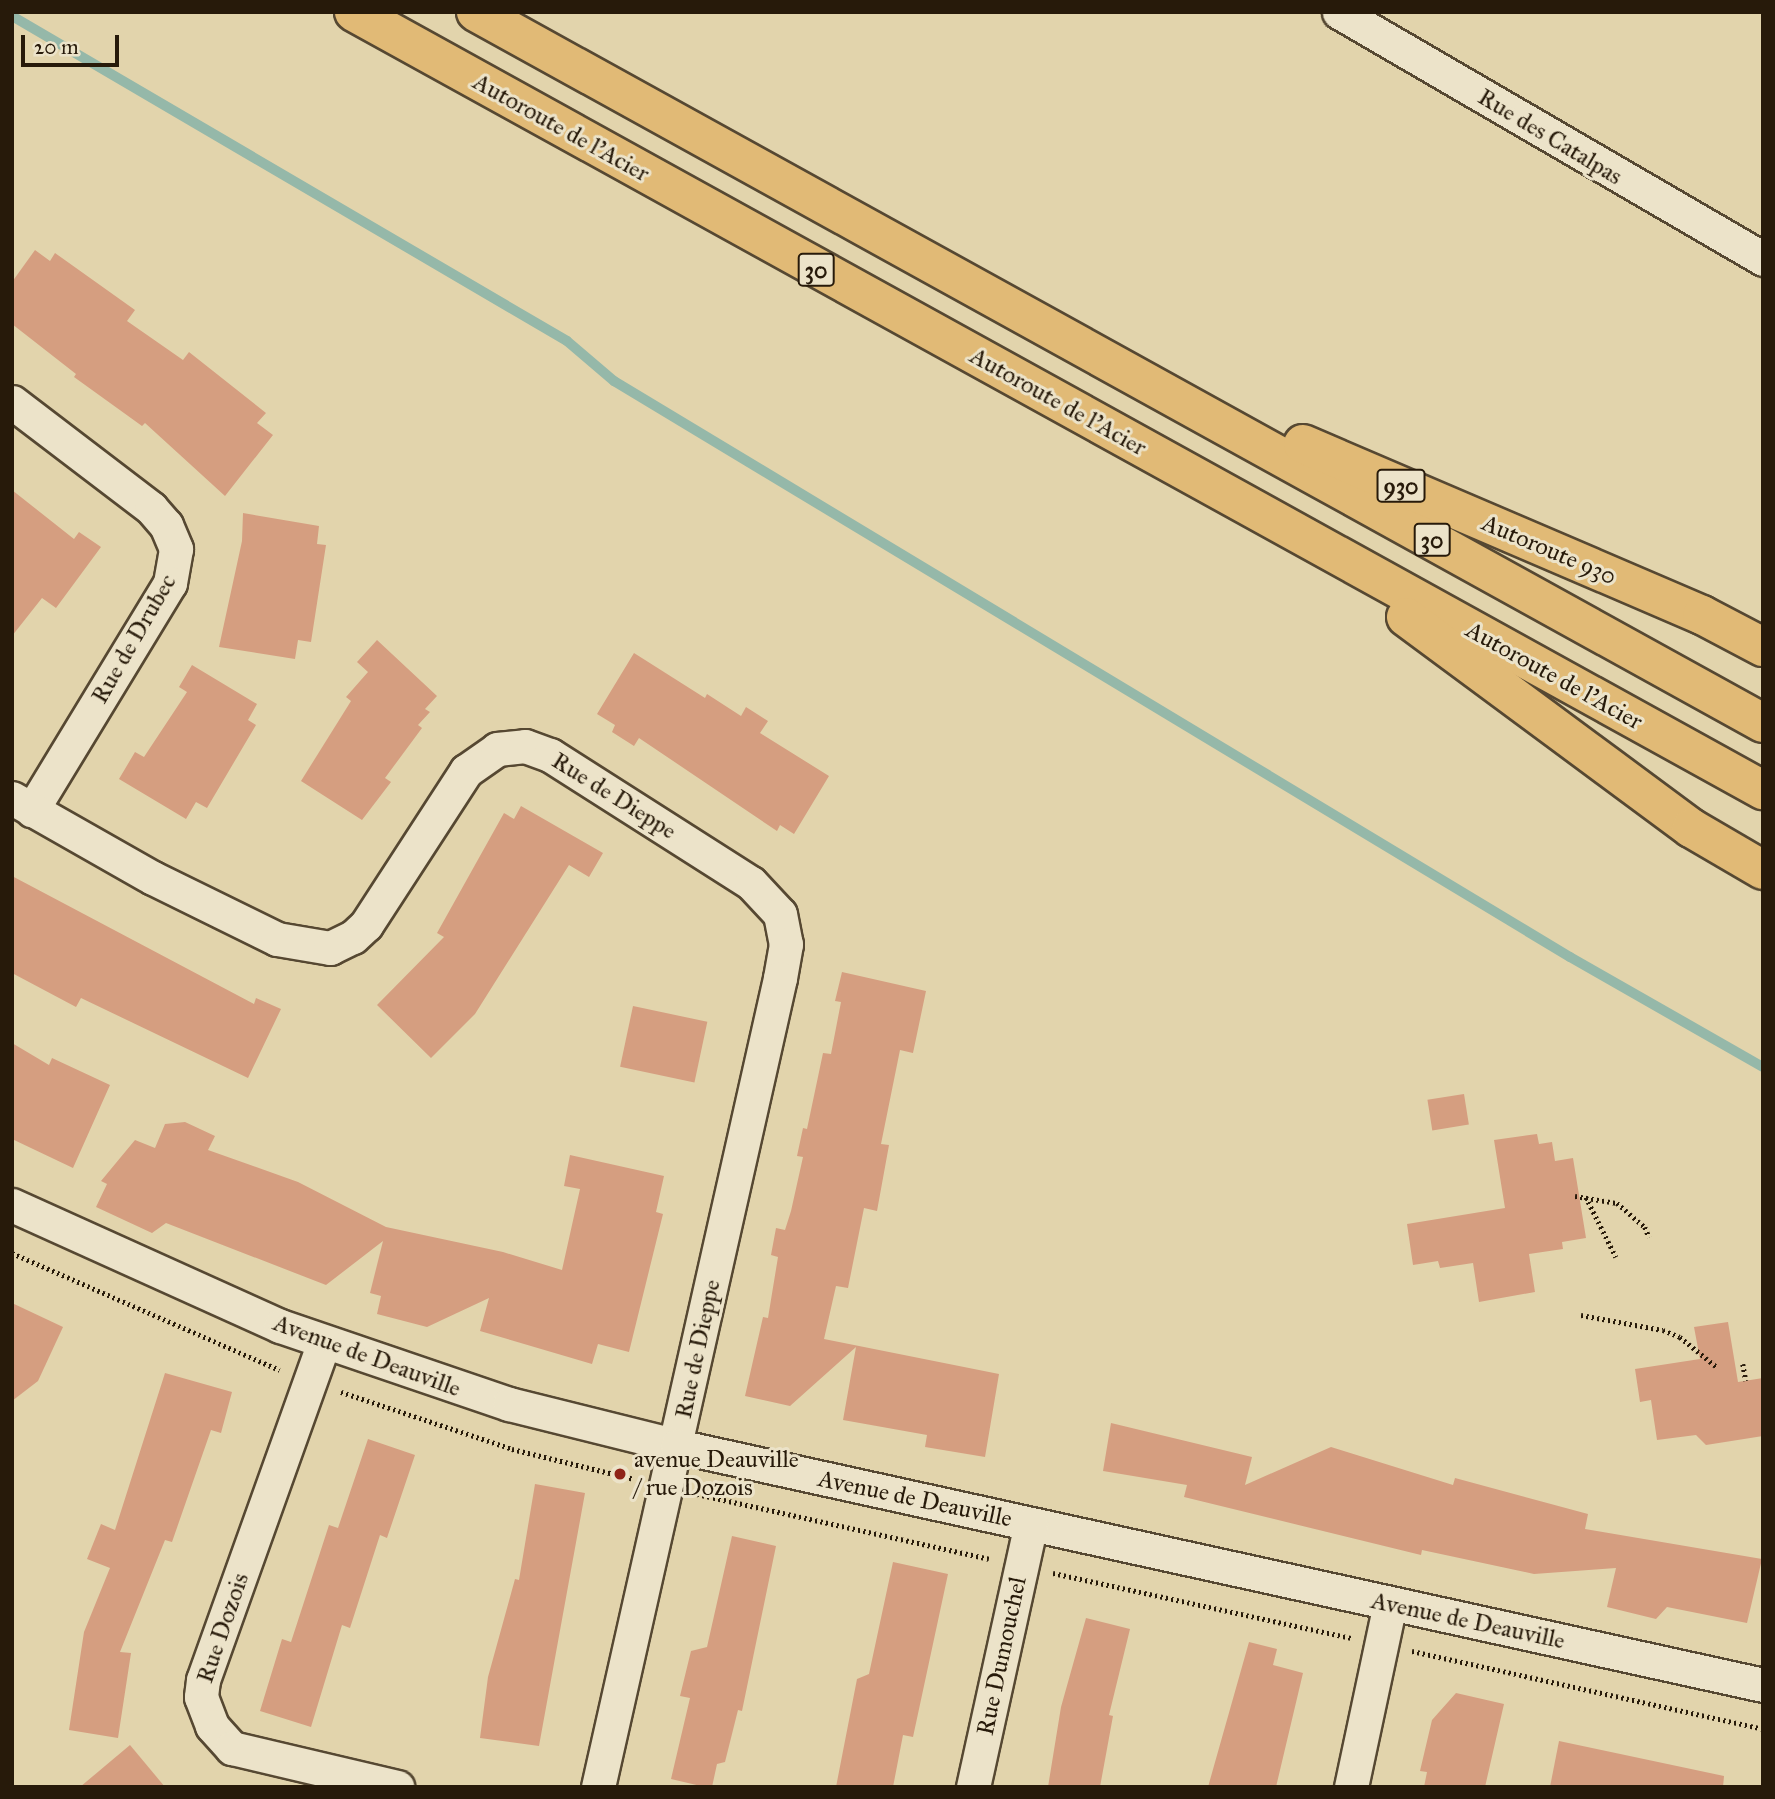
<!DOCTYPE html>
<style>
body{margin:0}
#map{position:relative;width:1775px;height:1799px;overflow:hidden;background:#e2d4ac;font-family:"IM FELL Great Primer",serif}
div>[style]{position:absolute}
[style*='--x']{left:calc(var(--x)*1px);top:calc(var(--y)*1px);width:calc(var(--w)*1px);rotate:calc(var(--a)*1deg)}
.stream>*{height:10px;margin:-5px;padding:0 5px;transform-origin:5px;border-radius:5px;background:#95b8a9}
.building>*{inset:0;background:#d59e80;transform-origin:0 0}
.path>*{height:4.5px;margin-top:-2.25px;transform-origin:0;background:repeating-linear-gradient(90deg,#271a0a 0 2px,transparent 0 5.5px)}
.roads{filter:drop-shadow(2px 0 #564832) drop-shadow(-2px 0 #564832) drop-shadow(0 2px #564832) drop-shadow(0 -2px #564832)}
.street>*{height:33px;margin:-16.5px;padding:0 16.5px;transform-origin:16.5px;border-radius:16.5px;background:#ece3c9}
.highway>*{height:38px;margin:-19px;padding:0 19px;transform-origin:19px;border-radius:19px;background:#e1ba76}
.dots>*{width:19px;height:19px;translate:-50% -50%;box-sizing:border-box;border:4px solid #ece3c9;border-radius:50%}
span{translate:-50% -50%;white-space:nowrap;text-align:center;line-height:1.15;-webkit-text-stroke:6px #ece3c9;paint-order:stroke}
.shield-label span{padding:2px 5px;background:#ece3c9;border:2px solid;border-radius:5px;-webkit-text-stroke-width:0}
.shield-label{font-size:23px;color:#271a0a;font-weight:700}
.street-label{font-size:24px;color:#271a0a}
.poi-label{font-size:24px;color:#271a0a}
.left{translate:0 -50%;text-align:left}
.frame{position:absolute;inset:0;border:14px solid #271a0a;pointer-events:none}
.scale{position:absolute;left:21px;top:35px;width:98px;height:32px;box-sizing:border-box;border:4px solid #271a0a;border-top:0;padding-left:9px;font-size:21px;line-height:24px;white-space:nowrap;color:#271a0a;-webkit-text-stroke:5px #ece3c9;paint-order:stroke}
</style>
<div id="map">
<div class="stream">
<div style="--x:12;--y:16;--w:643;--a:30.35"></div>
<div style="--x:567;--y:341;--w:62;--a:40.4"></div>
<div style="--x:614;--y:381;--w:1116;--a:31.07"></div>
<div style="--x:1570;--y:957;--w:222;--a:29.7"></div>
</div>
<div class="building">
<div style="clip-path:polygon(35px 250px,50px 261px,55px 253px,135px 310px,127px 321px,183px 360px,189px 352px,266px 413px,257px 423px,273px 435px,225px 496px,145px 423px,142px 426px,74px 377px,76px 374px,12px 324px,12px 282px)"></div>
<div style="clip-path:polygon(12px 490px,74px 539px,79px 532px,101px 547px,56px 608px,42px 598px,12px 636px)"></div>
<div style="clip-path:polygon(243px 513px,319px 526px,317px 544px,326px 545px,311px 642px,298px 640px,295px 659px,219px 647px,242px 541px)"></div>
<div style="clip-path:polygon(377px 640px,437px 696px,425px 709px,430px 712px,418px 725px,422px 728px,385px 778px,391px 782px,362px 820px,301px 781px,351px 701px,346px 697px,368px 672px,357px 662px)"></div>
<div style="clip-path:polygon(634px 653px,705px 698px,707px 694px,741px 716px,746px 707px,768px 721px,760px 733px,829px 776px,794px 834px,780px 825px,777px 831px,639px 738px,634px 746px,612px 732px,615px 725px,597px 714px)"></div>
<div style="clip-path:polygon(192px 665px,257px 704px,248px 720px,256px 725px,207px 808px,196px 802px,186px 819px,119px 779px,135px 752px,144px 757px,187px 692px,179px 687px)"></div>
<div style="clip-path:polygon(521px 806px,603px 853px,589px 877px,569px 865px,475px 1014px,431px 1058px,377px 1005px,444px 937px,437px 933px,504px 813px,514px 819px)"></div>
<div style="clip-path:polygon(12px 876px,254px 1004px,256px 998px,281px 1009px,248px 1078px,81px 998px,76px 1007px,12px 973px)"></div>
<div style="clip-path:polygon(842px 972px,926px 991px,913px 1053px,900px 1050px,881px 1144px,889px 1145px,877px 1211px,864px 1208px,848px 1288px,836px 1286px,824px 1339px,999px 1374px,985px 1457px,925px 1447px,927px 1435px,843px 1420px,856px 1347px,790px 1406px,745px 1396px,763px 1317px,768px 1318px,778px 1257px,771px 1255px,776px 1228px,785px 1230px,791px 1211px,803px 1157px,797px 1156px,803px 1128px,807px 1129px,823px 1053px,831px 1054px,841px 1002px,835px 1001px)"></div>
<div style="left:633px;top:1006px;width:76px;height:62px;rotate:12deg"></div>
<div style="clip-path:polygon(12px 1043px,49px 1065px,52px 1058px,110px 1085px,73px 1168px,12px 1139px)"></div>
<div style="left:1464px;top:1094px;width:31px;height:37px;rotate:81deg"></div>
<div style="clip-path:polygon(185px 1122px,215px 1136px,208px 1150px,298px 1182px,386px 1227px,503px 1252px,562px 1270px,580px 1189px,564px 1186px,570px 1155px,664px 1176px,656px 1212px,663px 1214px,629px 1352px,598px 1344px,592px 1364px,480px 1331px,489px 1298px,427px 1327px,377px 1314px,381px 1296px,370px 1293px,383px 1241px,326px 1285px,166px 1223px,152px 1233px,96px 1207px,107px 1184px,101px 1181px,135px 1140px,155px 1148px,165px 1124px)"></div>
<div style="clip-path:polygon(1537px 1134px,1539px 1144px,1552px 1142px,1555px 1161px,1573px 1158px,1586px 1238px,1562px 1242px,1563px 1249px,1529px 1254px,1535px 1292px,1479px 1302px,1473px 1263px,1440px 1268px,1438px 1261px,1413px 1265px,1407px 1224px,1505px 1208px,1494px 1140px)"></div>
<div style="clip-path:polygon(12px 1303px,63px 1327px,38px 1381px,12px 1401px)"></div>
<div style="clip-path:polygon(1728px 1322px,1738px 1382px,1763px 1378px,1763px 1436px,1706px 1445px,1696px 1435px,1657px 1440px,1651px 1400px,1640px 1402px,1635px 1369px,1700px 1359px,1694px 1327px)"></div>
<div style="clip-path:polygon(165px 1373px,232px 1392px,221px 1433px,211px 1430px,172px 1542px,165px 1540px,120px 1652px,131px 1653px,118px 1738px,69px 1730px,84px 1632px,110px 1568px,87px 1559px,101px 1524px,115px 1530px)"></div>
<div style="clip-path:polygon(1111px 1423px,1252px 1457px,1245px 1485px,1331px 1447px,1453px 1485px,1455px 1478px,1588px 1514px,1585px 1529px,1762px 1559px,1747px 1623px,1667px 1607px,1656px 1619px,1607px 1607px,1616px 1568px,1534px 1574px,1422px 1550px,1421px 1555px,1184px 1497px,1187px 1485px,1103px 1471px)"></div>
<div style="clip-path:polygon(368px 1439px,415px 1455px,387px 1538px,380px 1535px,350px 1628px,342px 1625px,311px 1727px,260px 1711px,282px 1639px,291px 1642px,329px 1525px,338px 1528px)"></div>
<div style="clip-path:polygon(535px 1484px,585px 1493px,539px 1746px,480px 1738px,488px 1677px,515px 1579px,519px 1580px)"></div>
<div style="clip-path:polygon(732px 1536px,776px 1546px,742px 1711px,738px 1710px,725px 1762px,717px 1764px,712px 1787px,705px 1787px,671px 1779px,690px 1698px,680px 1696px,691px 1651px,707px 1647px)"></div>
<div style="clip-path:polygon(893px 1562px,948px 1574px,913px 1737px,903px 1735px,893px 1787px,836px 1787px,857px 1679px,869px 1674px)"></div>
<div style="clip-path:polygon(1086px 1618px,1130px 1629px,1109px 1715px,1113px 1716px,1100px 1787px,1048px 1787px,1061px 1707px)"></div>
<div style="clip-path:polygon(1249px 1642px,1277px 1649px,1273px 1665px,1303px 1673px,1276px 1787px,1208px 1787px)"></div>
<div style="clip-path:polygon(1456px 1693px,1504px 1704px,1485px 1787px,1424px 1787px,1427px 1772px,1420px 1771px,1432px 1720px)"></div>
<div style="clip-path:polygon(1559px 1741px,1724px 1776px,1723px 1787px,1550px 1787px)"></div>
<div style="clip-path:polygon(130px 1745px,165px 1787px,80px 1787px)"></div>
</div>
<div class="path">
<div style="--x:1575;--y:1196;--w:43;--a:9.5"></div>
<div style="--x:1617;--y:1203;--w:37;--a:41"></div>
<div style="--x:1645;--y:1227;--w:11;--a:68"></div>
<div style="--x:1586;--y:1197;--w:67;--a:63.4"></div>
<div style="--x:12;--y:1253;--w:292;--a:23.6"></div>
<div style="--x:1581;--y:1315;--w:83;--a:10.4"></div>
<div style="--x:1663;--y:1330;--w:18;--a:22"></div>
<div style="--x:1680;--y:1337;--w:49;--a:39.2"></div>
<div style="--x:1743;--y:1364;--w:17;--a:80"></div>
<div style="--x:341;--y:1392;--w:180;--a:18.4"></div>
<div style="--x:512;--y:1449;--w:126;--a:13.8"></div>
<div style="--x:697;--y:1494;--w:299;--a:12.5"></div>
<div style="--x:1053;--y:1573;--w:306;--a:12.3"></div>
<div style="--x:1412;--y:1651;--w:360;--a:12.5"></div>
</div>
<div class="roads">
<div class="street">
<div style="--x:1339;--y:12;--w:491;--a:30.2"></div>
<div style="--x:12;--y:402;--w:175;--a:37.3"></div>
<div style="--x:151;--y:508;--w:23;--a:49"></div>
<div style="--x:166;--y:525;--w:26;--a:67"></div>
<div style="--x:176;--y:549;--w:35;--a:100"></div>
<div style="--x:170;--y:583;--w:266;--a:121.3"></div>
<div style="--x:12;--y:798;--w:162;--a:29.6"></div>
<div style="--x:153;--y:878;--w:138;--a:26.2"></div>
<div style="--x:277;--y:939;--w:54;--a:9.6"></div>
<div style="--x:330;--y:948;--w:25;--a:-26"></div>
<div style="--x:353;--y:937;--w:18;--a:-43"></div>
<div style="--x:366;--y:925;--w:184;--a:-57"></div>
<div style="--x:466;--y:771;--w:38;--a:-35"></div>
<div style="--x:497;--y:749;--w:28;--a:-6"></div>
<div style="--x:525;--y:746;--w:27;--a:20"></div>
<div style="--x:550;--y:755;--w:238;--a:32.5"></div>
<div style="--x:751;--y:883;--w:42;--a:46.9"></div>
<div style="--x:780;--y:914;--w:31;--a:79"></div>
<div style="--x:786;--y:944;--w:35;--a:100"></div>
<div style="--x:780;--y:978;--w:829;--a:102.68"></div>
<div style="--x:12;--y:1205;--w:294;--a:24.3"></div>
<div style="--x:280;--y:1326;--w:242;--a:18.8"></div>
<div style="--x:509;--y:1404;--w:173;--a:14"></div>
<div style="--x:677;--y:1446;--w:1112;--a:12.41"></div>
<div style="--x:324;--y:1342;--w:359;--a:109.7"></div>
<div style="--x:203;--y:1680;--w:17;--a:97"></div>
<div style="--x:201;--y:1697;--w:31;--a:69"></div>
<div style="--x:212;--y:1726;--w:30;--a:48"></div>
<div style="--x:232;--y:1748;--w:170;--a:13.3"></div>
<div style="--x:973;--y:1787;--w:269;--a:-77.6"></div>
<div style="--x:1351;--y:1787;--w:187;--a:-78"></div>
</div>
<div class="highway">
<div style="--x:354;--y:12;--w:1610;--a:28.91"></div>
<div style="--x:476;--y:12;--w:1470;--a:28.92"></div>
<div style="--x:1303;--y:444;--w:434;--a:23.2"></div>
<div style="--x:1702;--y:615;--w:69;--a:27.7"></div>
<div style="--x:1406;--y:617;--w:355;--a:36.5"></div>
<div style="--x:1691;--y:828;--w:83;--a:30.3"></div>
</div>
</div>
<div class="dots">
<div style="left:620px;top:1474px;background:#8f2418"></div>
</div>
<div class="shield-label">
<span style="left:816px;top:270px">30</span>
<span style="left:1401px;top:486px">930</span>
<span style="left:1432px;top:540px">30</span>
</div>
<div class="street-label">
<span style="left:561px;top:128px;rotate:29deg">Autoroute de l'Acier</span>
<span style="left:1550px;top:137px;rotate:31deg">Rue des Catalpas</span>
<span style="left:1058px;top:402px;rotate:29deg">Autoroute de l'Acier</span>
<span style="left:1549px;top:550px;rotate:23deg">Autoroute 930</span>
<span style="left:134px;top:639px;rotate:-60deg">Rue de Drubec</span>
<span style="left:1554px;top:676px;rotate:29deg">Autoroute de l'Acier</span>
<span style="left:614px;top:796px;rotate:32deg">Rue de Dieppe</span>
<span style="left:698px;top:1349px;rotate:-78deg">Rue de Dieppe</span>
<span style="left:367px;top:1356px;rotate:20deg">Avenue de Deauville</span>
<span style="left:915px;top:1499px;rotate:12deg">Avenue de Deauville</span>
<span style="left:1468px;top:1621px;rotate:12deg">Avenue de Deauville</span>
<span style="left:223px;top:1628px;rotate:-71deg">Rue Dozois</span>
<span style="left:1002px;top:1656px;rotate:-78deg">Rue Dumouchel</span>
</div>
<div class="poi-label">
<span class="left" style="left:634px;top:1474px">avenue Deauville<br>/ rue Dozois</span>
</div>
<div class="frame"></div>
<div class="scale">20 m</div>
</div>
